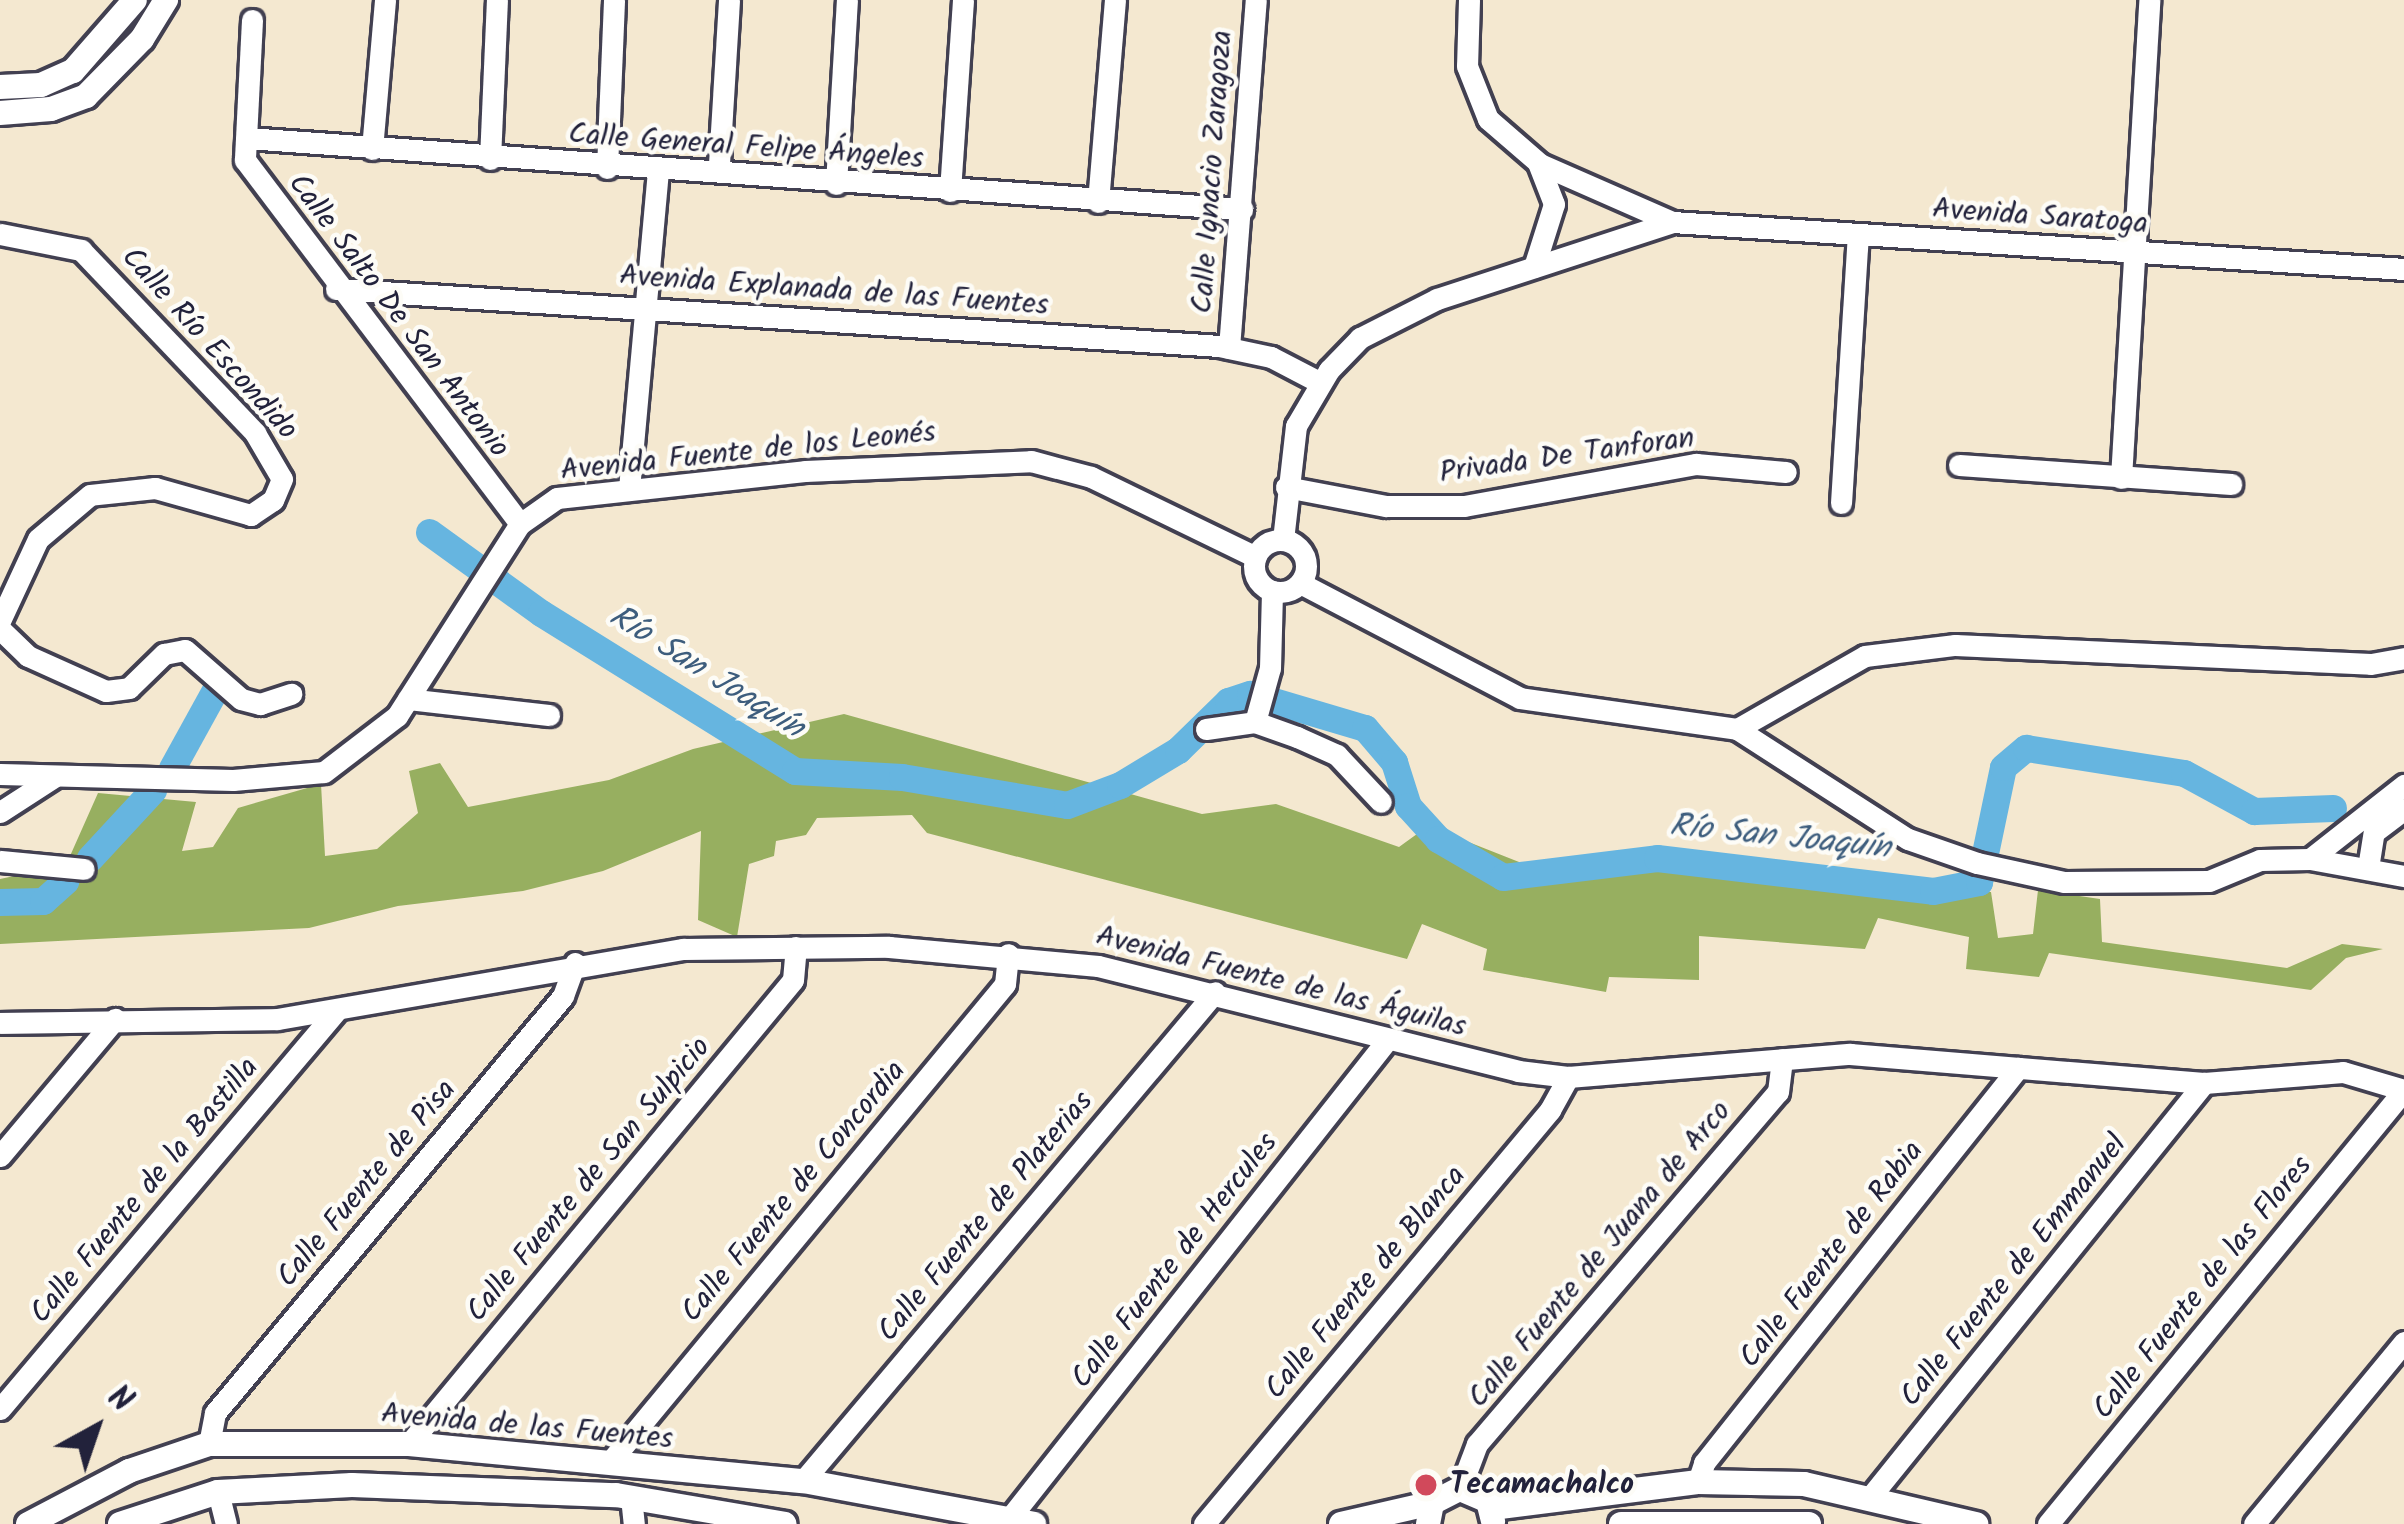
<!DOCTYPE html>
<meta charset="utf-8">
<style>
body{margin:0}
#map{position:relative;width:2404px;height:1524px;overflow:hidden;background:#f4e8d0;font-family:Kalam,sans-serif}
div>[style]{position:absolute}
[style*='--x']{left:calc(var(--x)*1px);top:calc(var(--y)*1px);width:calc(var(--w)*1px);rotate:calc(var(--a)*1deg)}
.forest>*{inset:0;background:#97af60}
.river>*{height:27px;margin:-13.5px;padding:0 13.5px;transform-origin:13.5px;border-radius:13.5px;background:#66b5e0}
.roads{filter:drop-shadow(3px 0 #424051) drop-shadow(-3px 0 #424051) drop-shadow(0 3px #424051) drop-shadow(0 -3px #424051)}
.minor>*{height:21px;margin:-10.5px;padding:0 10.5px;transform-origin:10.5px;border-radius:10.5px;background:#fff}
.minor>.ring{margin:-10.5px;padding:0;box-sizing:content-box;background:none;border:21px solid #fff;border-radius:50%}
.major>*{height:24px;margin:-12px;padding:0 12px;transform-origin:12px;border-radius:12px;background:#fff}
.dots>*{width:33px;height:33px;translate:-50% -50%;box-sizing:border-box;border:6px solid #fdfcf7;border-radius:50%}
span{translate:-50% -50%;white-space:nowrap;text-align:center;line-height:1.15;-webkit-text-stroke:9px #fdfcf7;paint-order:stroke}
.street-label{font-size:30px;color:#22223b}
.poi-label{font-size:30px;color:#22223b;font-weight:700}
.left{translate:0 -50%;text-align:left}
.water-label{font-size:33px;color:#3d5d7d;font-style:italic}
.north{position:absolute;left:36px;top:1368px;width:120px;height:120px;-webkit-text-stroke:9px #fdfcf7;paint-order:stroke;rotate:40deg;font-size:33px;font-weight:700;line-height:48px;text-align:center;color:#22223b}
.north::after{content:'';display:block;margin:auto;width:42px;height:54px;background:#22223b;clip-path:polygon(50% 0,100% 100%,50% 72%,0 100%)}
</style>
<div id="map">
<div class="forest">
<div style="clip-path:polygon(844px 714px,1202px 814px,1276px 804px,1399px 847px,1428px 826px,1539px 870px,1659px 854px,1884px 889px,1991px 892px,1998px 938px,2033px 934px,2038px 890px,2100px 899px,2102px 942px,2287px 968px,2342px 944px,2383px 949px,2346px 958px,2311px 990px,2049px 953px,2039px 977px,1966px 969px,1969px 937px,1878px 918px,1865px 949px,1699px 936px,1699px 980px,1609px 977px,1606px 992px,1483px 970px,1487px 949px,1422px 924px,1407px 959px,927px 833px,912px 815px,817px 818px,806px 835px,776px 841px,774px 856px,749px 864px,737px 937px,698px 920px,701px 831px,603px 871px,523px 891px,398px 906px,309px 928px,0 944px,0 879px,66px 865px,98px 793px,196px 802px,182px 851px,213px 847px,238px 808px,321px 784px,325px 856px,377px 849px,418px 813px,409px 771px,440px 763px,468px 807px,609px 780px,693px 749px)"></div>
</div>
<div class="river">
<div style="--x:429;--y:532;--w:138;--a:35.9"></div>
<div style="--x:541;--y:613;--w:299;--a:31.9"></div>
<div style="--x:795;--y:771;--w:107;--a:3.2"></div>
<div style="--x:902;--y:777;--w:167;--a:9.6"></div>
<div style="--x:1067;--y:805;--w:57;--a:-20.7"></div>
<div style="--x:1120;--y:785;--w:68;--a:-31.1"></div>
<div style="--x:1178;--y:750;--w:70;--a:-44.4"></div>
<div style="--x:1228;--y:701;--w:23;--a:-18"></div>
<div style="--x:1250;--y:694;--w:120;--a:16.5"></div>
<div style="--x:1365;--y:728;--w:45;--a:49.5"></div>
<div style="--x:1394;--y:762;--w:46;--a:72.3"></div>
<div style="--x:1408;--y:806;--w:45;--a:47.7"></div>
<div style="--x:1438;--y:839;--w:75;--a:30.3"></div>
<div style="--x:1503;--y:877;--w:155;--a:-7"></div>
<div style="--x:1657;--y:858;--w:278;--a:6.8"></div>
<div style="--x:1933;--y:891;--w:47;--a:-11.1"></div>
<div style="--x:1979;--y:882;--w:117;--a:-78.2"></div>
<div style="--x:2003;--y:767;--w:30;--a:-40"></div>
<div style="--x:2026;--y:748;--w:160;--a:9"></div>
<div style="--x:2184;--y:773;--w:80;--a:28.5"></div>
<div style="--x:2254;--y:811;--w:79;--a:-2.2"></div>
<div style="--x:172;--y:768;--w:87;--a:-61.1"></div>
<div style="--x:90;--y:858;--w:93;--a:-47.2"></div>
<div style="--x:0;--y:902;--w:43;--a:-1.3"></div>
<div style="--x:43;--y:901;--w:30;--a:-42"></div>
</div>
<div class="roads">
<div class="minor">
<div style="--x:1469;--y:0;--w:66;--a:91.7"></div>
<div style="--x:1467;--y:66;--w:57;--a:68.4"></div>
<div style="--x:1488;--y:119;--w:69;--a:40.9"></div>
<div style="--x:1540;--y:164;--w:144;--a:23.7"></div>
<div style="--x:252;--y:20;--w:140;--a:92.9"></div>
<div style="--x:245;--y:160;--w:456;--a:52.9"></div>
<div style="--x:247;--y:138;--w:998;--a:4.08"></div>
<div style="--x:372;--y:149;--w:150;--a:-85"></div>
<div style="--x:490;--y:159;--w:159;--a:-87.5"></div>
<div style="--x:719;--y:164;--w:164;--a:-86.5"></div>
<div style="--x:607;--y:168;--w:168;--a:-87.6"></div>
<div style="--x:836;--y:184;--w:184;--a:-86.6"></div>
<div style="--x:950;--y:191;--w:191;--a:-86.1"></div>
<div style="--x:1098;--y:202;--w:203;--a:-85.2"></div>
<div style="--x:0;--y:234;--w:83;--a:11.2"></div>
<div style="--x:81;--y:250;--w:253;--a:46.4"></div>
<div style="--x:255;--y:433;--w:53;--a:59.6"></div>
<div style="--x:282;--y:479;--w:23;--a:113"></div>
<div style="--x:273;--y:500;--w:27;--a:146"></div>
<div style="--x:251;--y:515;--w:100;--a:-164.3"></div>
<div style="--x:155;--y:488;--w:65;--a:173.9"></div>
<div style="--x:90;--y:495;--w:68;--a:139.8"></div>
<div style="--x:38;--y:539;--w:90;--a:114.9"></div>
<div style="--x:1534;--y:267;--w:66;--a:-72.4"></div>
<div style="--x:1554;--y:204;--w:44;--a:-111.3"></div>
<div style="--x:336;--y:289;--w:885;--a:3.69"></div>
<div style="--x:1219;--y:346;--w:53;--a:11.9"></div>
<div style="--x:1271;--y:357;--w:56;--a:27.5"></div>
<div style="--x:1229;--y:348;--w:349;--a:-85.6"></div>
<div style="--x:1959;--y:465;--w:273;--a:4"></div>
<div style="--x:2121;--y:478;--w:479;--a:-86.6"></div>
<div style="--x:1286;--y:487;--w:102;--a:10.8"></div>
<div style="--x:1386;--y:506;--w:78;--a:0"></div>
<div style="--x:1464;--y:506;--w:236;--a:-10.3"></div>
<div style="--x:1696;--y:464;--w:90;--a:5.1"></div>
<div style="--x:629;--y:489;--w:317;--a:-84.8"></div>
<div style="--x:1841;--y:503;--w:269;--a:-86.4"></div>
<div style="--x:1283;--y:540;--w:115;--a:-83.5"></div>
<div style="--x:1296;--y:426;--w:65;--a:-59.5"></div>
<div style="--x:1329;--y:370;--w:45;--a:-45.9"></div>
<div style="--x:1360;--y:338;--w:86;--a:-26.9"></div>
<div style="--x:1437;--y:299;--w:247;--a:-18.1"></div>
<div style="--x:1672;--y:222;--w:734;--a:3.67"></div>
<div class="ring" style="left:1254px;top:540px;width:31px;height:31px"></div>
<div style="--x:1300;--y:583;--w:248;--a:27.6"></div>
<div style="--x:1520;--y:698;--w:219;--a:8.1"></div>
<div style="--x:1737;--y:729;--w:203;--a:32.8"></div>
<div style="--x:1908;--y:839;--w:73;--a:19.2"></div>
<div style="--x:1977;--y:863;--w:89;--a:12.3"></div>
<div style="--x:2064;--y:882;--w:145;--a:-0.4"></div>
<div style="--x:2209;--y:881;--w:55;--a:-22.4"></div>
<div style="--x:2260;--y:860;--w:50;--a:-1.1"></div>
<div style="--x:2310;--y:859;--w:96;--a:10.3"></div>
<div style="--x:0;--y:629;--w:39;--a:44"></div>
<div style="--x:28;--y:656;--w:85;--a:24.2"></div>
<div style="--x:106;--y:691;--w:23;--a:-7"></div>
<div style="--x:129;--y:688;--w:49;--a:-44.2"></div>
<div style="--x:164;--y:654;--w:21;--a:-11"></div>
<div style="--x:185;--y:650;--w:74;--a:41.2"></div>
<div style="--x:241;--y:699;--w:20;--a:15"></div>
<div style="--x:260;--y:704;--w:33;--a:-18"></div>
<div style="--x:408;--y:699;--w:142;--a:6.5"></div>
<div style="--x:1255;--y:722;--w:56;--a:-74.5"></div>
<div style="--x:1270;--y:668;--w:77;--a:-88.5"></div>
<div style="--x:1206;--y:729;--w:49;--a:-8.1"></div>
<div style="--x:1255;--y:722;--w:45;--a:19.7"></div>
<div style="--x:1297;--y:737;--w:44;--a:24.2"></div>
<div style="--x:1337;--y:755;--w:64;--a:46.9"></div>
<div style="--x:1737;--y:729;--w:147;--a:-29.7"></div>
<div style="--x:1865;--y:656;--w:91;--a:-7"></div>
<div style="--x:1955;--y:645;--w:416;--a:2.6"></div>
<div style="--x:2371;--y:664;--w:34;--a:-10"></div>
<div style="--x:0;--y:774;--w:233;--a:1.5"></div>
<div style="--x:233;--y:780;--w:91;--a:-5"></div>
<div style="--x:324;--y:772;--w:92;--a:-37.5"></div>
<div style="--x:397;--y:716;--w:228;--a:-57.4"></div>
<div style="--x:520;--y:524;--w:45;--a:-35.1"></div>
<div style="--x:557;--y:498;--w:249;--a:-6.2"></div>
<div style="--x:805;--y:471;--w:226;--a:-2.5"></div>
<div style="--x:1031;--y:461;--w:62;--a:14.9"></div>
<div style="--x:1091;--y:477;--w:183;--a:25.9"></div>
<div style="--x:0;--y:812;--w:64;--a:-32.9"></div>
<div style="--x:2310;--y:859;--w:120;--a:-38.2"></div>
<div style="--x:0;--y:861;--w:84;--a:5.4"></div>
<div style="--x:2368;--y:868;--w:36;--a:-81"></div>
<div style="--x:2374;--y:832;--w:38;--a:-37"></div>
<div style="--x:0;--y:1023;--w:277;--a:-0.8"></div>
<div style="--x:277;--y:1019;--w:412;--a:-9.8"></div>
<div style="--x:683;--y:949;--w:206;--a:-0.6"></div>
<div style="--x:889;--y:947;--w:210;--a:5.2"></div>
<div style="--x:1098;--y:966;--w:433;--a:14"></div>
<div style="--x:1518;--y:1071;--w:50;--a:6.8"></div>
<div style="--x:1568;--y:1077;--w:283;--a:-4.7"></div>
<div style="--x:1850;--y:1054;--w:355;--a:4.7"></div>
<div style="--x:2204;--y:1083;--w:139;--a:-4.5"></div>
<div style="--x:2343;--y:1072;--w:64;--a:16.4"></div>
<div style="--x:0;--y:1156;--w:179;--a:-50"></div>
<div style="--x:0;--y:1409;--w:521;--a:-49.83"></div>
<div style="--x:209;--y:1444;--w:32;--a:-79"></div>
<div style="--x:215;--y:1413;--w:543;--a:-50.15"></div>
<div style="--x:563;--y:996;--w:35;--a:-70"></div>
<div style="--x:409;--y:1444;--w:602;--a:-50.39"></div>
<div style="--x:793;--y:980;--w:33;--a:-85"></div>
<div style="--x:610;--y:1462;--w:620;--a:-50.43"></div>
<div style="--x:1005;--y:984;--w:30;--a:-84"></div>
<div style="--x:803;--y:1481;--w:639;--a:-49.88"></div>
<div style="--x:1698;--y:1482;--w:20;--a:-72"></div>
<div style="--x:1704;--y:1463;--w:505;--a:-51.52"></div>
<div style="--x:1460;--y:1489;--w:48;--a:-69.3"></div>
<div style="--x:1477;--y:1444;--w:463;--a:-49.5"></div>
<div style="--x:1778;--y:1092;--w:33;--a:-83"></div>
<div style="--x:218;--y:1492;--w:33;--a:76"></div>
<div style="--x:1871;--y:1496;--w:531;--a:-51.12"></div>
<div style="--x:631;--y:1497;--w:27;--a:84"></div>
<div style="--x:1009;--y:1519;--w:610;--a:-51.72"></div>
<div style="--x:1204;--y:1524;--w:540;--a:-50.11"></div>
<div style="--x:1550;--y:1110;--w:38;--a:-61"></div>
<div style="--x:2048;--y:1524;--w:561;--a:-50.64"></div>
<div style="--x:2254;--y:1524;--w:236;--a:-50.5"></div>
</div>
<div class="major">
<div style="--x:0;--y:87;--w:41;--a:-2.8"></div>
<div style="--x:41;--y:85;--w:35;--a:-24"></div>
<div style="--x:73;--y:71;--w:94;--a:-48.9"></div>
<div style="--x:0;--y:113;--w:51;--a:-4.5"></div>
<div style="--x:51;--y:109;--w:37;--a:-20"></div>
<div style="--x:86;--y:96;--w:80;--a:-45.5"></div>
<div style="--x:142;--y:39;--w:46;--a:-58.4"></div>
<div style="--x:1492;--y:1508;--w:208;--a:-7.2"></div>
<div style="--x:1698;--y:1482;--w:106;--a:1.1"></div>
<div style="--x:1804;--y:1484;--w:177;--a:13.1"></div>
<div style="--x:28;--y:1524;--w:114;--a:-27.7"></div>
<div style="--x:129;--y:1471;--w:84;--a:-18.6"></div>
<div style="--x:209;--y:1444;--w:200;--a:0"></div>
<div style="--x:409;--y:1444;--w:396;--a:5.4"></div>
<div style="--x:803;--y:1481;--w:235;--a:10.5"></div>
<div style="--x:120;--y:1524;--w:103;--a:-18.1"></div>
<div style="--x:218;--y:1492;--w:134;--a:-3"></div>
<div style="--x:352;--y:1485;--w:264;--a:2.2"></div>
<div style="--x:616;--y:1495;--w:171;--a:9.7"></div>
<div style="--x:1341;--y:1524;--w:93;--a:-13"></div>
<div style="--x:1428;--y:1524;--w:21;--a:-79"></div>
<div style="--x:1432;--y:1503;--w:31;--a:-27"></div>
<div style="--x:1460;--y:1489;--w:30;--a:23"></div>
<div style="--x:1488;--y:1501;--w:21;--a:76"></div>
<div style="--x:1621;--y:1524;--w:188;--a:0"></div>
</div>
</div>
<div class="dots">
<div style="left:1426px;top:1485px;background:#d1495b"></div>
</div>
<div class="street-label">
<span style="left:746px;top:147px;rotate:4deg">Calle General Felipe Ángeles</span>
<span style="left:1213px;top:172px;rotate:-86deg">Calle Ignacio Zaragoza</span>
<span style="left:2040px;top:217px;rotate:4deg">Avenida Saratoga</span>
<span style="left:834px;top:291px;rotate:4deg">Avenida Explanada de las Fuentes</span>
<span style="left:398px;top:316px;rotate:53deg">Calle Salto De San Antonio</span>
<span style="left:209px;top:344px;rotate:48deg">Calle Río Escondido</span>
<span style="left:748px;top:452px;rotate:-6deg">Avenida Fuente de los Leonés</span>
<span style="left:1567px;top:456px;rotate:-8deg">Privada De Tanforan</span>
<span style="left:1281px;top:982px;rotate:14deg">Avenida Fuente de las Águilas</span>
<span style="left:589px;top:1180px;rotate:-50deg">Calle Fuente de San Sulpicio</span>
<span style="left:367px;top:1184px;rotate:-50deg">Calle Fuente de Pisa</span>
<span style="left:145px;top:1191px;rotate:-50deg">Calle Fuente de la Bastilla</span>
<span style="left:794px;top:1192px;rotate:-50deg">Calle Fuente de Concordia</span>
<span style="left:986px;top:1217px;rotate:-50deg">Calle Fuente de Platerias</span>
<span style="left:1600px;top:1255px;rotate:-50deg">Calle Fuente de Juana de Arco</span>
<span style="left:1832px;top:1255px;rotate:-52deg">Calle Fuente de Rabia</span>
<span style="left:1175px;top:1261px;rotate:-52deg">Calle Fuente de Hercules</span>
<span style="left:2014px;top:1271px;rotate:-51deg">Calle Fuente de Emmanuel</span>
<span style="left:1366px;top:1283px;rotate:-50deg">Calle Fuente de Blanca</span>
<span style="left:2203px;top:1288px;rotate:-51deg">Calle Fuente de las Flores</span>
<span style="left:527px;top:1427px;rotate:5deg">Avenida de las Fuentes</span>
</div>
<div class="poi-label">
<span class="left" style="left:1450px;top:1485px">Tecamachalco</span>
</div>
<div class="water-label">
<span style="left:706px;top:673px;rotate:32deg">Río San Joaquín</span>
<span style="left:1780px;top:838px;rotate:6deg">Río San Joaquín</span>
</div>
<div class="north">N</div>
</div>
